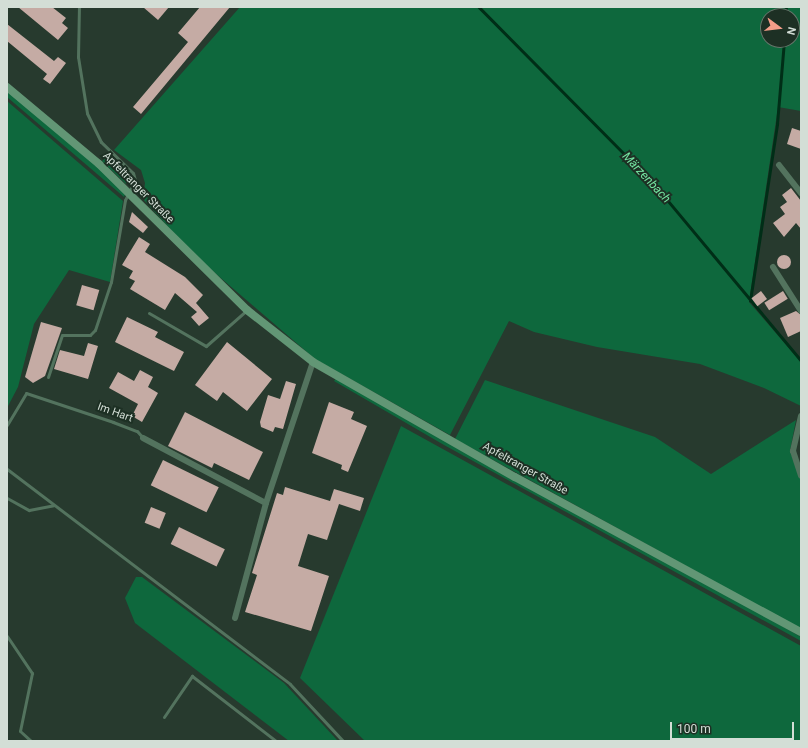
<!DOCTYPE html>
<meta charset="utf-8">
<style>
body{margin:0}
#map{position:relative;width:808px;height:748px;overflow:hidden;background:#273a2e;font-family:Roboto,sans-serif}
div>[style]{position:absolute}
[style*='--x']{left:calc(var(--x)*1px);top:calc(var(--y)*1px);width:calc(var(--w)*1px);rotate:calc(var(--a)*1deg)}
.green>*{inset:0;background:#0e683d}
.stream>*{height:2.5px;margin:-1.25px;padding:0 1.25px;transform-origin:1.25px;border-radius:1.25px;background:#002e17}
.building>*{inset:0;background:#c5aba4;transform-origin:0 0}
.round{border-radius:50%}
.lane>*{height:3px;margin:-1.5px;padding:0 1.5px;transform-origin:1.5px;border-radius:1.5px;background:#53735e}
.street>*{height:6px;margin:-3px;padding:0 3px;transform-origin:3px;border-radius:3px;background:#53735e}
.secondary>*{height:8px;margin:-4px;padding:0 4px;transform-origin:4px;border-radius:4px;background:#629675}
span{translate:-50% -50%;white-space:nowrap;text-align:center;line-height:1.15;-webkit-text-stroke:4px #1d3024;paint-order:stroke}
.street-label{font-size:11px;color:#d3ded6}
.water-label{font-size:12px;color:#75e5a2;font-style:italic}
.frame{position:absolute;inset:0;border:8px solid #d3ded6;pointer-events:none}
.north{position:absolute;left:760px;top:8px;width:40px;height:40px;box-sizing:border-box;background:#1d3024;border:1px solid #66766b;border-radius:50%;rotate:105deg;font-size:11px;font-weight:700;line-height:16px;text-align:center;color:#d3ded6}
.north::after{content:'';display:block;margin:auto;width:14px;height:18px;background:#f49e8a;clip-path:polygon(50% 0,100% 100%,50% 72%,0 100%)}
.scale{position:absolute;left:670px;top:722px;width:124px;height:18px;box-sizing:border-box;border:2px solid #d3ded6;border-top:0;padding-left:5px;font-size:12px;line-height:14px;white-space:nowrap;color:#d3ded6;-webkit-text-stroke:3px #1d3024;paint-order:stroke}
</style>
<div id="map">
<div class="green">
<div style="clip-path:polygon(evenodd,240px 7px,801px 7px,801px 111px,778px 107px,749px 302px,801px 362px,801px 406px,764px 388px,700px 364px,597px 347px,534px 332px,509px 321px,450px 435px,315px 359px,194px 255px,143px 199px,145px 183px,141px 170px,114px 150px,240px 7px,768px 16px,792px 16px,792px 40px,768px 40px,768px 16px)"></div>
<div style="clip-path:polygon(7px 91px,97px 165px,126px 192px,124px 197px,7px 97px)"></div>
<div style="clip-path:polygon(7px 101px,123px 201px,110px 282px,69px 270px,34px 324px,18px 387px,7px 408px)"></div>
<div style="clip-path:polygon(109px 155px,129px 173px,126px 184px,102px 161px)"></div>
<div style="clip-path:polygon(336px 378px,685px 571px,801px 637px,801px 641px,444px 445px,334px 381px)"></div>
<div style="clip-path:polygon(485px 380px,655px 437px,711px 474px,796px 420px,790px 451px,801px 479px,801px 629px,455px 439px)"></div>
<div style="clip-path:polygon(401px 426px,801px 646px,801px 741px,365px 741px,300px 678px)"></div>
<div style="clip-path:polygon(136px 577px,142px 577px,284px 683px,338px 741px,289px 741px,135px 623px,125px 598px)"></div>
</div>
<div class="stream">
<div style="--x:479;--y:7;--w:250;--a:45.3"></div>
<div style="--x:655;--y:185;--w:228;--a:50.2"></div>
<div style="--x:785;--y:16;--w:9;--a:-84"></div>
<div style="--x:750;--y:301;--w:179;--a:-81.3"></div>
<div style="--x:777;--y:124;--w:84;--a:-85.2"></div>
</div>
<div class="building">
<div style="clip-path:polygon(18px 7px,52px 7px,66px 18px,62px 23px,68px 28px,58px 40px)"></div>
<div style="clip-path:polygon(143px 7px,169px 7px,158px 20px)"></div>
<div style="clip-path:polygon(200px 7px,230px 7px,141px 114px,133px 107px,188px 42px,178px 33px)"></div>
<div style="clip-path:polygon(7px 24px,54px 61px,58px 57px,66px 63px,50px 84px,43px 79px,47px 74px,7px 41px)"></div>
<div style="clip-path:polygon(792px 128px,801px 131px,801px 149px,787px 144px)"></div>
<div style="clip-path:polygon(791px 188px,801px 201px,801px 229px,796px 223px,784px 237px,773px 223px,785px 214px,780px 207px,787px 202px,782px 195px)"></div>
<div style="clip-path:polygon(132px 212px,148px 227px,143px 233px,129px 222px)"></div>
<div style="clip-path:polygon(139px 237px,150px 244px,145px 252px,185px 277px,203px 295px,196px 303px,209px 318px,199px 326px,191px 317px,197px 312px,175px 293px,165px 310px,130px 289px,135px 281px,129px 278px,133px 271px,122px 265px)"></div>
<div class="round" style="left:777px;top:255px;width:14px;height:14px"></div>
<div style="left:82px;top:285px;width:18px;height:21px;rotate:16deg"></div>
<div style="left:761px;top:291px;width:10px;height:12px;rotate:53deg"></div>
<div style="left:783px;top:291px;width:9px;height:22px;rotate:58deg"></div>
<div style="clip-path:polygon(796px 311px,801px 315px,801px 331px,788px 337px,780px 318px)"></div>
<div style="clip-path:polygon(127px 317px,158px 332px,155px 337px,184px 352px,174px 371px,115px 342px)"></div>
<div style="clip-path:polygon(41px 322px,62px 328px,45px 376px,33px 383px,25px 377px)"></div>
<div style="clip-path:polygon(227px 342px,272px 379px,247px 411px,223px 392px,217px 401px,195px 385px)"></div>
<div style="clip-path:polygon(88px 343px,98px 346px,88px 379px,54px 369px,60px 350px,84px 356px)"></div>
<div style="clip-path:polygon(140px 370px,153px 377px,148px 387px,158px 393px,142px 422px,132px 416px,138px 404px,109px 388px,118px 372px,134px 381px)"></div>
<div style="clip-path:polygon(286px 381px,296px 384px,283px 429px,275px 427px,273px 432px,261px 427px,260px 422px,268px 395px,280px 399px)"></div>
<div style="clip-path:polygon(329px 402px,354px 412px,351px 419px,367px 426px,348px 472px,341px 469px,342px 465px,312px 453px)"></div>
<div style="clip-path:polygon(185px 412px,263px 452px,249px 480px,214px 463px,212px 468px,168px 446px)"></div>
<div style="left:163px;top:460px;width:62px;height:28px;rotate:26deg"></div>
<div style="clip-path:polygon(285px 487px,330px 501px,334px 489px,364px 498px,360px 511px,339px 504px,327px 540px,308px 534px,298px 566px,329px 576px,311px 631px,245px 612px,257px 575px,252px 573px,277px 493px,283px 495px)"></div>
<div style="left:151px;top:507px;width:16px;height:17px;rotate:22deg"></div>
<div style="left:179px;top:527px;width:51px;height:19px;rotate:26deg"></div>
</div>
<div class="lane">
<div style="--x:149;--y:313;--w:66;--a:30.1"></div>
<div style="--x:206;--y:346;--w:55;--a:-41.3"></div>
<div style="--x:48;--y:377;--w:44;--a:-71.6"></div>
<div style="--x:62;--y:335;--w:28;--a:0"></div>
<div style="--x:90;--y:335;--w:7;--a:-45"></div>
<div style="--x:95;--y:330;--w:51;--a:-71.6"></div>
<div style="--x:111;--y:282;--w:83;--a:-80.3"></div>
<div style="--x:125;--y:200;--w:22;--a:-63"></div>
<div style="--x:135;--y:180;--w:7;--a:-106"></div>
<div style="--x:133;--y:173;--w:45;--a:-135.9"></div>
<div style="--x:101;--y:142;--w:32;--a:-116"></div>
<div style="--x:87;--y:113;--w:57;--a:-99.1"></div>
<div style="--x:78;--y:57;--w:50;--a:-88.9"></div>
<div style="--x:7;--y:425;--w:37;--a:-59"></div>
<div style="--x:26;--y:393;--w:92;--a:18.4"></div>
<div style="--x:113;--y:422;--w:26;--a:21"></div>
<div style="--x:137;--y:431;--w:9;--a:49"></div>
<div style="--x:7;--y:469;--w:355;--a:37.2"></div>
<div style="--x:290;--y:684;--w:78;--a:47.1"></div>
<div style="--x:7;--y:498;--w:25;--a:29"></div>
<div style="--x:29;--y:510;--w:25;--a:-11"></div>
<div style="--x:7;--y:636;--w:45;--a:56"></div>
<div style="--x:32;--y:673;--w:59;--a:101.7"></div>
<div style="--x:20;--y:731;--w:15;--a:42"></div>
<div style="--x:164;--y:717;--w:50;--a:-55.7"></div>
<div style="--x:192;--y:676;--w:106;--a:37.7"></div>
</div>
<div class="street">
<div style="--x:779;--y:165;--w:36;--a:52"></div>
<div style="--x:773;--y:267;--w:52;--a:57.5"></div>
<div style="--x:801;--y:416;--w:36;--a:103"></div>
<div style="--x:793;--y:451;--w:26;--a:72"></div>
<div style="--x:143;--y:438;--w:139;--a:27.9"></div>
<div style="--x:235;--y:618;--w:119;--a:-74.9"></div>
<div style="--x:266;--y:503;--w:149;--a:-71.6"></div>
</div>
<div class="secondary">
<div style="--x:7;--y:87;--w:120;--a:39.9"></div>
<div style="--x:99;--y:164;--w:208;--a:44.6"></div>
<div style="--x:247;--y:310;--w:84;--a:38.2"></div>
<div style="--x:313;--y:362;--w:232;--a:29.7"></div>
<div style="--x:515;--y:477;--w:325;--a:28.5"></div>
</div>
<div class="street-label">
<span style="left:138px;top:188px;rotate:45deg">Apfeltranger Straße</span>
<span style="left:115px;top:413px;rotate:20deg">Im Hart</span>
<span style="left:525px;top:469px;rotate:29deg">Apfeltranger Straße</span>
</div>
<div class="water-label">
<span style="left:646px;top:178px;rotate:47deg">Märzenbach</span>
</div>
<div class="frame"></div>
<div class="north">N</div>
<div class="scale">100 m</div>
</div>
